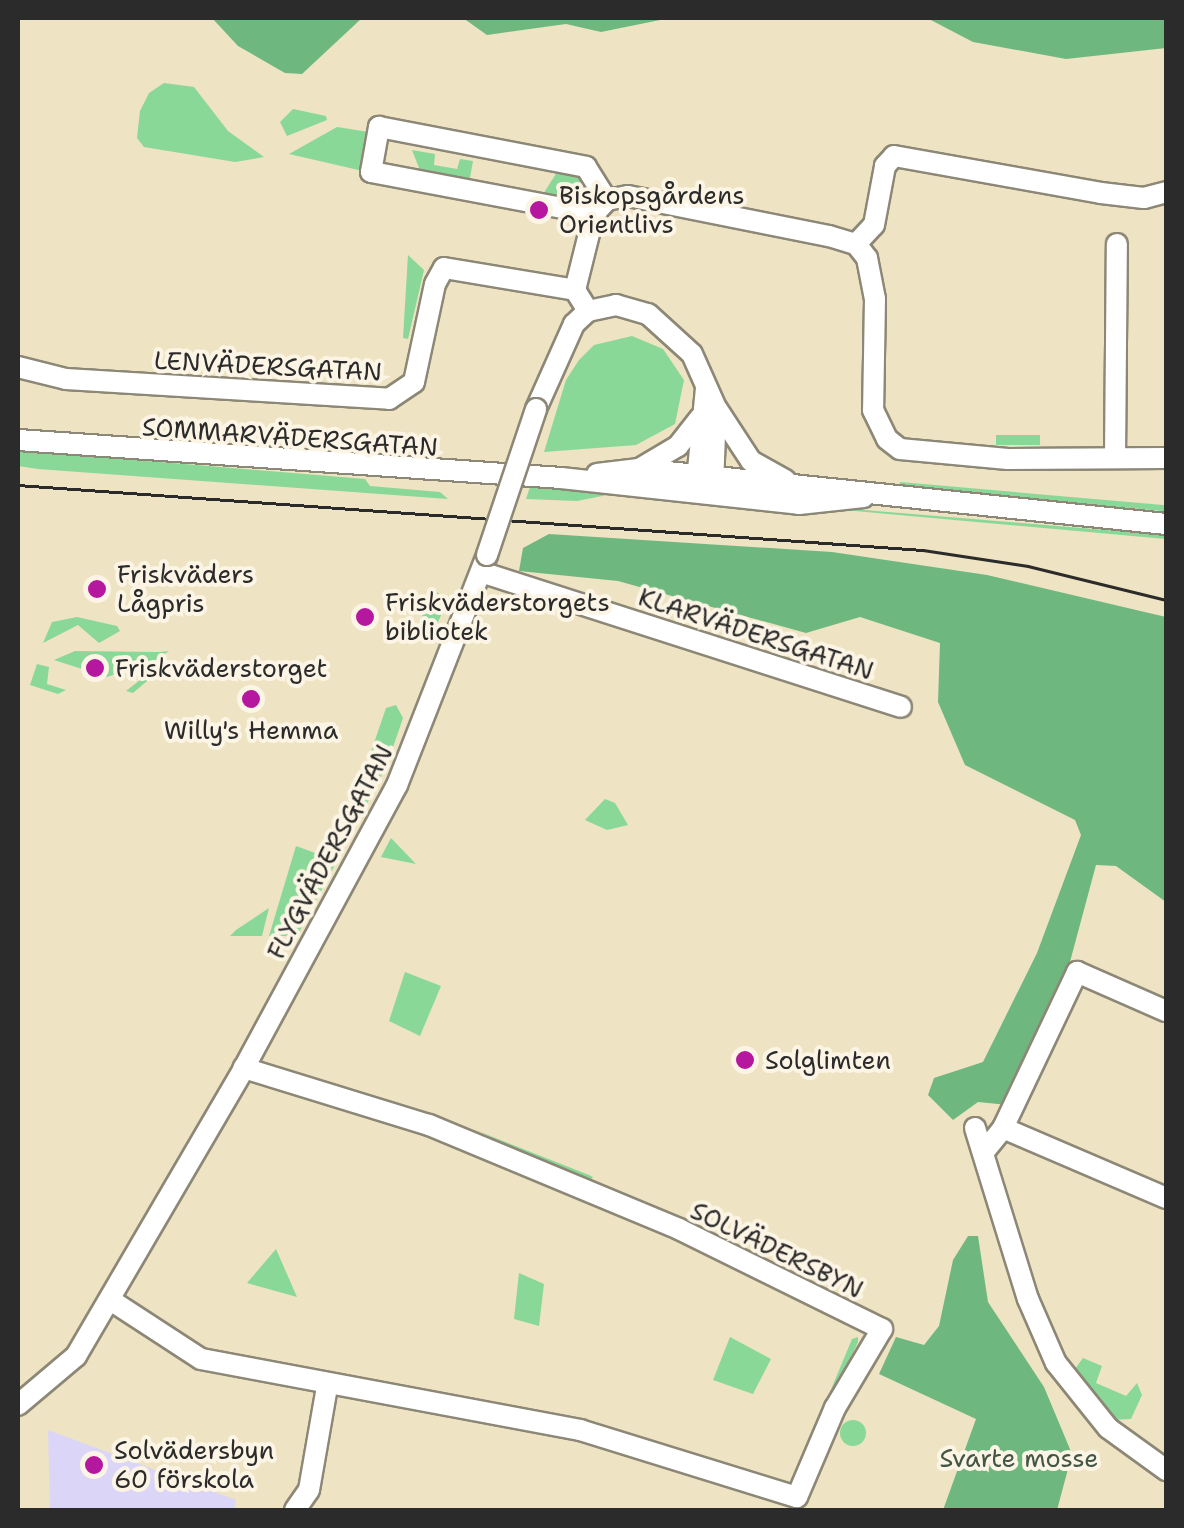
<!DOCTYPE html>
<meta charset="utf-8">
<style>
body{margin:0}
#map{position:relative;width:1184px;height:1528px;overflow:hidden;background:#eee3c2;font-family:"Shantell Sans",sans-serif}
div>[style]{position:absolute}
[style*='--x']{left:calc(var(--x)*1px);top:calc(var(--y)*1px);width:calc(var(--w)*1px);rotate:calc(var(--a)*1deg)}
.built>*{inset:0;background:#dbd6f7}
.green>*{inset:0;background:#89d898;transform-origin:0 0}
.round{border-radius:50%}
.forest>*{inset:0;background:#6eb880}
.roads{filter:drop-shadow(2px 0 #8c8776) drop-shadow(-2px 0 #8c8776) drop-shadow(0 2px #8c8776) drop-shadow(0 -2px #8c8776)}
.minor>*{height:20px;margin:-10px;padding:0 10px;transform-origin:10px;border-radius:10px;background:#fff}
.tram>*{height:2.5px;margin:-1.25px;padding:0 1.25px;transform-origin:1.25px;border-radius:1.25px;background:#2b2b2b}
.bridges{filter:drop-shadow(2px 0 #8c8776) drop-shadow(-2px 0 #8c8776) drop-shadow(0 2px #8c8776) drop-shadow(0 -2px #8c8776)}
.minor-bridge>*{height:20px;margin:-10px;padding:0 10px;transform-origin:10px;border-radius:10px;background:#fff}
.dots>*{width:28px;height:28px;translate:-50% -50%;box-sizing:border-box;border:5px solid #fcf5e5;border-radius:50%}
span{translate:-50% -50%;white-space:nowrap;text-align:center;line-height:1.15;-webkit-text-stroke:8px #fcf5e5;paint-order:stroke}
.poi-label{font-size:25px;color:#2b2b2b}
.left{translate:0 -50%;text-align:left}
.street-label{font-size:25px;color:#2b2b2b}
.park-label{font-size:25px;color:#425646}
.frame{position:absolute;inset:0;border:20px solid #2b2b2b;pointer-events:none}
</style>
<div id="map">
<div class="built">
<div style="clip-path:polygon(48px 1430px,236px 1500px,234px 1510px,50px 1510px)"></div>
</div>
<div class="green">
<div style="clip-path:polygon(164px 83px,194px 87px,228px 131px,264px 157px,235px 162px,144px 147px,137px 138px,140px 111px,149px 93px)"></div>
<div style="clip-path:polygon(293px 109px,326px 116px,327px 120px,287px 136px,280px 122px)"></div>
<div style="clip-path:polygon(337px 127px,369px 132px,363px 171px,289px 154px)"></div>
<div style="clip-path:polygon(412px 150px,435px 154px,434px 165px,457px 169px,460px 159px,473px 161px,469px 183px,421px 173px)"></div>
<div style="clip-path:polygon(559px 169px,581px 178px,577px 201px,540px 199px)"></div>
<div style="clip-path:polygon(689px 191px,741px 201px,745px 204px,684px 198px)"></div>
<div style="clip-path:polygon(408px 255px,424px 270px,408px 339px,403px 338px)"></div>
<div style="clip-path:polygon(632px 336px,663px 349px,684px 380px,675px 424px,636px 445px,544px 452px,566px 380px,579px 360px,594px 345px)"></div>
<div style="left:996px;top:435px;width:44px;height:10px"></div>
<div style="clip-path:polygon(18px 450px,365px 479px,370px 486px,440px 492px,448px 499px,38px 469px,18px 466px)"></div>
<div style="left:900px;top:482px;width:267px;height:6px;rotate:5deg"></div>
<div style="clip-path:polygon(530px 487px,581px 490px,612px 494px,577px 501px,526px 499px)"></div>
<div style="clip-path:polygon(852px 509px,1166px 535px,1166px 539px,855px 511px)"></div>
<div style="clip-path:polygon(432px 588px,448px 601px,434px 630px,417px 630px)"></div>
<div style="clip-path:polygon(77px 617px,117px 626px,120px 631px,99px 643px,78px 625px,43px 643px,52px 622px)"></div>
<div style="clip-path:polygon(75px 651px,160px 652px,169px 651px,154px 661px,147px 681px,133px 693px,126px 691px,140px 680px,129px 669px,107px 677px,54px 660px)"></div>
<div style="clip-path:polygon(37px 664px,49px 667px,47px 684px,66px 690px,58px 694px,30px 685px)"></div>
<div style="clip-path:polygon(396px 705px,403px 718px,387px 765px,347px 842px,340px 842px,386px 708px)"></div>
<div style="clip-path:polygon(605px 799px,615px 803px,628px 825px,607px 830px,585px 820px)"></div>
<div style="clip-path:polygon(391px 838px,416px 864px,381px 857px)"></div>
<div style="clip-path:polygon(296px 846px,337px 861px,297px 936px,269px 936px)"></div>
<div style="clip-path:polygon(269px 908px,262px 936px,230px 936px,236px 930px)"></div>
<div style="clip-path:polygon(405px 972px,441px 986px,420px 1036px,389px 1021px)"></div>
<div style="clip-path:polygon(473px 1129px,589px 1175px,593px 1177px,590px 1181px)"></div>
<div style="clip-path:polygon(276px 1249px,297px 1297px,247px 1283px)"></div>
<div style="clip-path:polygon(519px 1273px,544px 1284px,539px 1326px,514px 1319px)"></div>
<div style="clip-path:polygon(730px 1337px,771px 1359px,753px 1394px,713px 1380px)"></div>
<div style="clip-path:polygon(858px 1337px,858px 1342px,793px 1481px,852px 1339px)"></div>
<div style="clip-path:polygon(1083px 1358px,1102px 1366px,1096px 1383px,1126px 1396px,1137px 1383px,1142px 1395px,1131px 1419px,1112px 1420px,1072px 1373px)"></div>
<div class="round" style="left:840px;top:1420px;width:26px;height:26px"></div>
</div>
<div class="forest">
<div style="clip-path:polygon(212px 18px,362px 18px,302px 74px,285px 73px,238px 46px)"></div>
<div style="clip-path:polygon(463px 18px,670px 18px,601px 32px,566px 24px,487px 35px)"></div>
<div style="clip-path:polygon(927px 18px,1166px 18px,1166px 48px,1066px 59px,973px 42px)"></div>
<div style="clip-path:polygon(549px 534px,832px 552px,987px 575px,1166px 617px,1166px 902px,1116px 866px,1096px 865px,1067px 973px,1008px 1105px,978px 1102px,953px 1120px,928px 1095px,934px 1078px,983px 1062px,1037px 953px,1081px 835px,1075px 820px,965px 765px,938px 702px,940px 643px,860px 617px,806px 633px,618px 581px,519px 571px,523px 548px)"></div>
<div style="clip-path:polygon(968px 1236px,978px 1236px,988px 1302px,1044px 1387px,1072px 1454px,1057px 1510px,943px 1510px,976px 1419px,879px 1374px,896px 1337px,924px 1345px,939px 1326px,953px 1260px)"></div>
</div>
<div class="roads">
<div class="minor">
<div style="--x:594;--y:214;--w:227;--a:-169.3"></div>
<div style="--x:371;--y:172;--w:46;--a:-79.9"></div>
<div style="--x:379;--y:127;--w:211;--a:10.9"></div>
<div style="--x:586;--y:167;--w:39;--a:58"></div>
<div style="--x:856;--y:244;--w:26;--a:-47"></div>
<div style="--x:874;--y:225;--w:60;--a:-79.4"></div>
<div style="--x:885;--y:166;--w:13;--a:-48"></div>
<div style="--x:894;--y:156;--w:210;--a:10.1"></div>
<div style="--x:1101;--y:193;--w:43;--a:6.6"></div>
<div style="--x:1144;--y:198;--w:23;--a:-15"></div>
<div style="--x:575;--y:290;--w:78;--a:-76"></div>
<div style="--x:594;--y:214;--w:19;--a:-47"></div>
<div style="--x:607;--y:200;--w:21;--a:-11"></div>
<div style="--x:628;--y:196;--w:205;--a:11.3"></div>
<div style="--x:829;--y:236;--w:28;--a:17"></div>
<div style="--x:856;--y:244;--w:18;--a:52"></div>
<div style="--x:867;--y:258;--w:42;--a:79"></div>
<div style="--x:875;--y:299;--w:111;--a:91"></div>
<div style="--x:873;--y:410;--w:32;--a:64"></div>
<div style="--x:887;--y:439;--w:16;--a:38"></div>
<div style="--x:900;--y:449;--w:108;--a:5.3"></div>
<div style="--x:1008;--y:459;--w:158;--a:-0.4"></div>
<div style="--x:18;--y:367;--w:49;--a:14"></div>
<div style="--x:66;--y:379;--w:324;--a:3.5"></div>
<div style="--x:389;--y:399;--w:30;--a:-34"></div>
<div style="--x:414;--y:382;--w:100;--a:-77.9"></div>
<div style="--x:435;--y:284;--w:18;--a:-61"></div>
<div style="--x:444;--y:268;--w:133;--a:9.5"></div>
<div style="--x:575;--y:290;--w:25;--a:58"></div>
<div style="--x:536;--y:409;--w:93;--a:-65.9"></div>
<div style="--x:574;--y:324;--w:19;--a:-43"></div>
<div style="--x:588;--y:311;--w:29;--a:-12"></div>
<div style="--x:616;--y:305;--w:33;--a:16"></div>
<div style="--x:648;--y:314;--w:59;--a:42.3"></div>
<div style="--x:692;--y:354;--w:59;--a:66"></div>
<div style="--x:716;--y:408;--w:79;--a:92.2"></div>
<div style="--x:717;--y:409;--w:62;--a:56.8"></div>
<div style="--x:751;--y:461;--w:39;--a:29"></div>
<div style="--x:18;--y:440;--w:544;--a:4"></div>
<div style="--x:561;--y:478;--w:239;--a:6.2"></div>
<div style="--x:799;--y:504;--w:65;--a:-6.1"></div>
<div style="--x:1115;--y:458;--w:214;--a:-89.5"></div>
<div style="--x:639;--y:469;--w:45;--a:-30.5"></div>
<div style="--x:678;--y:446;--w:36;--a:-52"></div>
<div style="--x:597;--y:474;--w:42;--a:-6.8"></div>
<div style="--x:639;--y:469;--w:530;--a:5.96"></div>
<div style="--x:696;--y:490;--w:102;--a:-84.4"></div>
<div style="--x:481;--y:572;--w:441;--a:17.8"></div>
<div style="--x:975;--y:1128;--w:179;--a:72.8"></div>
<div style="--x:1028;--y:1299;--w:70;--a:66.4"></div>
<div style="--x:1056;--y:1363;--w:83;--a:51.3"></div>
<div style="--x:1108;--y:1428;--w:72;--a:35.9"></div>
<div style="--x:1003;--y:1128;--w:177;--a:23.2"></div>
<div style="--x:983;--y:1153;--w:32;--a:-51"></div>
<div style="--x:1003;--y:1128;--w:173;--a:-64.6"></div>
<div style="--x:1077;--y:972;--w:97;--a:23.7"></div>
<div style="--x:112;--y:1301;--w:106;--a:33.1"></div>
<div style="--x:201;--y:1359;--w:386;--a:10.6"></div>
<div style="--x:580;--y:1430;--w:227;--a:17.2"></div>
<div style="--x:797;--y:1497;--w:97;--a:-66.9"></div>
<div style="--x:835;--y:1408;--w:92;--a:-59.3"></div>
<div style="--x:882;--y:1329;--w:226;--a:-153.8"></div>
<div style="--x:679;--y:1229;--w:271;--a:-157.4"></div>
<div style="--x:429;--y:1125;--w:194;--a:-162.9"></div>
<div style="--x:18;--y:1405;--w:76;--a:-40.2"></div>
<div style="--x:76;--y:1356;--w:333;--a:-59.7"></div>
<div style="--x:244;--y:1068;--w:322;--a:-61.6"></div>
<div style="--x:397;--y:785;--w:247;--a:-68.6"></div>
<div style="--x:295;--y:1510;--w:24;--a:-55"></div>
<div style="--x:309;--y:1490;--w:105;--a:-80.1"></div>
</div>
</div>
<div class="tram">
<div style="--x:18;--y:485;--w:907;--a:4.11"></div>
<div style="--x:923;--y:550;--w:106;--a:8.7"></div>
<div style="--x:1028;--y:566;--w:142;--a:13.8"></div>
</div>
<div class="bridges">
<div class="minor-bridge">
<div style="--x:487;--y:555;--w:154;--a:-71.4"></div>
</div>
</div>
<div class="dots">
<div style="left:539px;top:210px;background:#b5179e"></div>
<div style="left:97px;top:589px;background:#b5179e"></div>
<div style="left:365px;top:617px;background:#b5179e"></div>
<div style="left:95px;top:668px;background:#b5179e"></div>
<div style="left:251px;top:699px;background:#b5179e"></div>
<div style="left:745px;top:1060px;background:#b5179e"></div>
<div style="left:94px;top:1465px;background:#b5179e"></div>
</div>
<div class="poi-label">
<span class="left" style="left:559px;top:210px">Biskopsgårdens<br>Orientlivs</span>
<span class="left" style="left:117px;top:589px">Friskväders<br>Lågpris</span>
<span class="left" style="left:385px;top:617px">Friskväderstorgets<br>bibliotek</span>
<span class="left" style="left:115px;top:668px">Friskväderstorget</span>
<span style="left:251px;top:730px">Willy's Hemma</span>
<span class="left" style="left:765px;top:1060px">Solglimten</span>
<span class="left" style="left:114px;top:1465px">Solvädersbyn<br>60 förskola</span>
</div>
<div class="street-label">
<span style="left:268px;top:366px;rotate:3deg">LENVÄDERSGATAN</span>
<span style="left:290px;top:437px;rotate:4deg">SOMMARVÄDERSGATAN</span>
<span style="left:756px;top:634px;rotate:18deg">KLARVÄDERSGATAN</span>
<span style="left:330px;top:852px;rotate:-62deg">FLYGVÄDERSGATAN</span>
<span style="left:777px;top:1250px;rotate:26deg">SOLVÄDERSBYN</span>
</div>
<div class="park-label">
<span style="left:1019px;top:1458px">Svarte mosse</span>
</div>
<div class="frame"></div>
</div>
